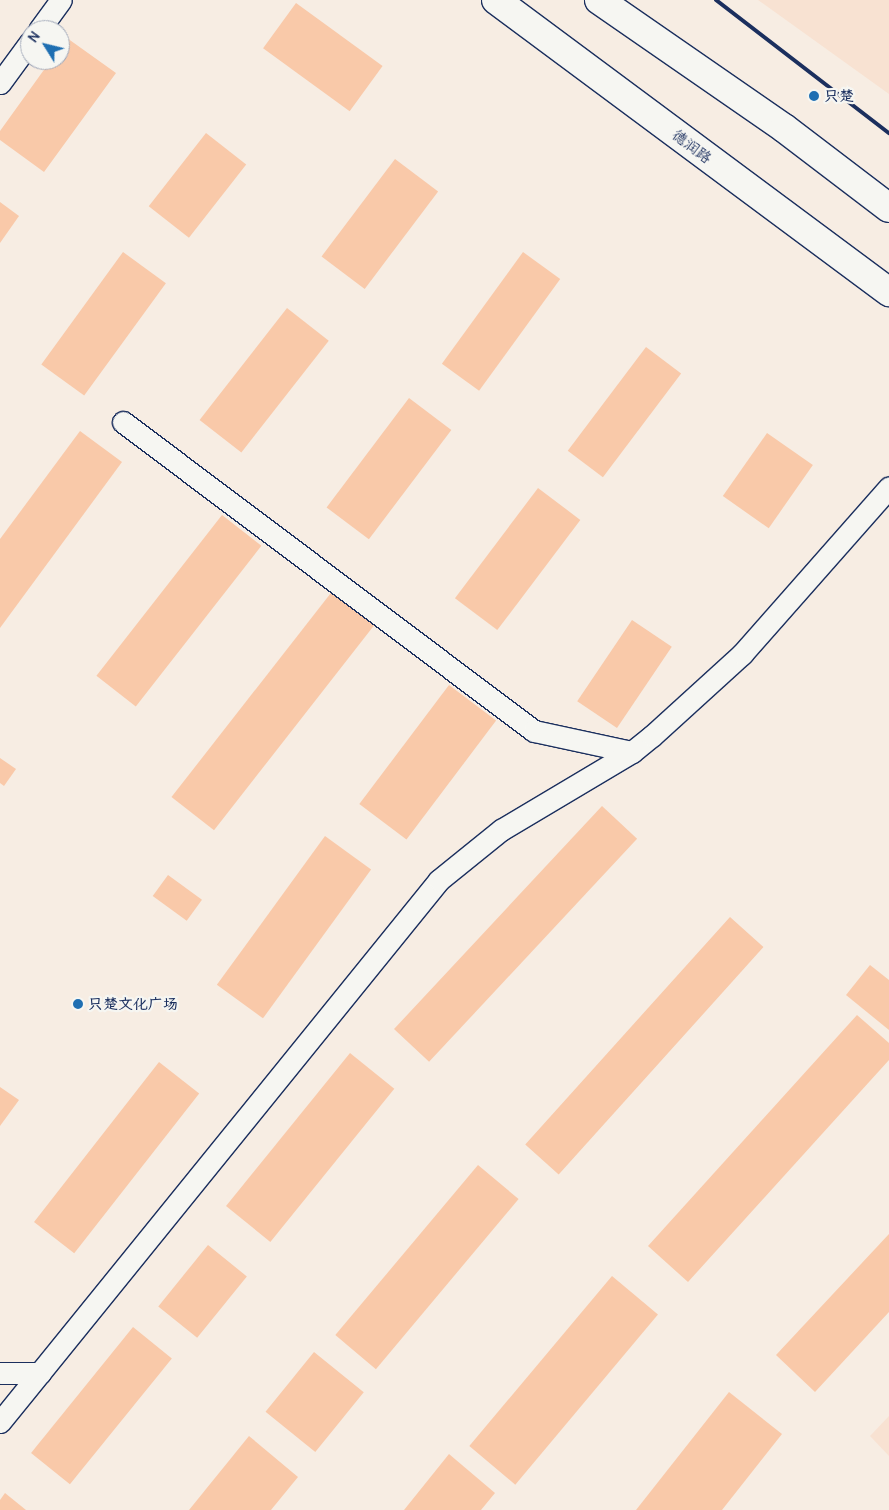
<!DOCTYPE html>
<meta charset="utf-8">
<style>
body{margin:0}
#map{position:relative;width:889px;height:1510px;overflow:hidden;background:#f7ede3;font-family:Delius,"LXGW WenKai TC",sans-serif}
div>[style]{position:absolute}
[style*='--x']{left:calc(var(--x)*1px);top:calc(var(--y)*1px);width:calc(var(--w)*1px);rotate:calc(var(--a)*1deg)}
.built>*{inset:0;background:#f8e2d2}
.building>*{inset:0;background:#f9c9a9;transform-origin:0 0}
.roads{filter:drop-shadow(1px 0 #1b2f5e) drop-shadow(-1px 0 #1b2f5e) drop-shadow(0 1px #1b2f5e) drop-shadow(0 -1px #1b2f5e)}
.minor>*{height:21px;margin:-10.5px;padding:0 10.5px;transform-origin:10.5px;border-radius:10.5px;background:#f6f6f2}
.secondary>*{height:28px;margin:-14px;padding:0 14px;transform-origin:14px;border-radius:14px;background:#f6f6f2}
.rail>*{height:4px;margin:-2px;padding:0 2px;transform-origin:2px;border-radius:2px;background:#1b2f5e}
.dots>*{width:14px;height:14px;translate:-50% -50%;box-sizing:border-box;border:2px solid #f6f6f2;border-radius:50%}
span{translate:-50% -50%;white-space:nowrap;text-align:center;line-height:1.15;-webkit-text-stroke:4.5px #f6f6f2;paint-order:stroke}
.poi-label{font-size:15px;color:#1b2f5e;font-weight:700}
.left{translate:0 -50%;text-align:left}
.street-label{font-size:15px;color:#1b2f5e}
.north{position:absolute;left:20px;top:20px;width:50px;height:50px;box-sizing:border-box;background:#f6f6f2;border:1px solid #9ea6b7;border-radius:50%;rotate:306deg;font-size:14px;font-weight:700;line-height:20px;text-align:center;color:#1b2f5e}
.north::after{content:'';display:block;margin:auto;width:18px;height:22px;background:#1f6fb2;clip-path:polygon(50% 0,100% 100%,50% 72%,0 100%)}
</style>
<div id="map">
<div class="built">
<div style="clip-path:polygon(758px 0,889px 0,889px 94px)"></div>
<div style="clip-path:polygon(889px 1416px,889px 1456px,870px 1436px)"></div>
</div>
<div class="building">
<div style="left:296px;top:3px;width:107px;height:56px;rotate:36deg"></div>
<div style="clip-path:polygon(67px 38px,116px 73px,44px 172px,0 140px,0 131px,51px 60px,60px 60px,60px 48px)"></div>
<div style="left:206px;top:133px;width:51px;height:93px;rotate:38deg"></div>
<div style="left:395px;top:159px;width:54px;height:122px;rotate:37deg"></div>
<div style="clip-path:polygon(0 202px,19px 216px,0 243px)"></div>
<div style="left:123px;top:252px;width:53px;height:139px;rotate:36deg"></div>
<div style="left:523px;top:252px;width:46px;height:138px;rotate:36deg"></div>
<div style="left:287px;top:308px;width:53px;height:142px;rotate:38deg"></div>
<div style="left:646px;top:347px;width:44px;height:130px;rotate:37deg"></div>
<div style="left:409px;top:398px;width:53px;height:137px;rotate:37deg"></div>
<div style="clip-path:polygon(80px 431px,122px 462px,0 628px,0 539px)"></div>
<div style="left:767px;top:433px;width:56px;height:77px;rotate:35deg"></div>
<div style="left:538px;top:488px;width:53px;height:138px;rotate:37deg"></div>
<div style="left:222px;top:515px;width:50px;height:204px;rotate:38deg"></div>
<div style="left:334px;top:589px;width:54px;height:264px;rotate:38deg"></div>
<div style="left:632px;top:620px;width:48px;height:98px;rotate:34deg"></div>
<div style="left:449px;top:685px;width:59px;height:149px;rotate:37deg"></div>
<div style="clip-path:polygon(0 758px,16px 769px,4px 786px,0 783px)"></div>
<div style="left:602px;top:806px;width:48px;height:305px;rotate:43deg"></div>
<div style="left:325px;top:836px;width:57px;height:184px;rotate:36deg"></div>
<div style="left:168px;top:875px;width:42px;height:26px;rotate:36deg"></div>
<div style="left:730px;top:917px;width:45px;height:306px;rotate:42deg"></div>
<div style="clip-path:polygon(870px 965px,889px 980px,889px 1030px,846px 995px)"></div>
<div style="clip-path:polygon(857px 1015px,889px 1043px,889px 1060px,688px 1282px,648px 1246px)"></div>
<div style="left:350px;top:1053px;width:57px;height:197px;rotate:39deg"></div>
<div style="left:159px;top:1062px;width:51px;height:203px;rotate:38deg"></div>
<div style="clip-path:polygon(0 1087px,19px 1100px,0 1126px)"></div>
<div style="left:478px;top:1165px;width:53px;height:222px;rotate:40deg"></div>
<div style="clip-path:polygon(889px 1234px,889px 1312px,815px 1392px,776px 1355px)"></div>
<div style="left:208px;top:1245px;width:50px;height:79px;rotate:39deg"></div>
<div style="left:612px;top:1276px;width:60px;height:222px;rotate:40deg"></div>
<div style="left:133px;top:1327px;width:50px;height:162px;rotate:39deg"></div>
<div style="left:314px;top:1352px;width:64px;height:77px;rotate:39deg"></div>
<div style="clip-path:polygon(729px 1392px,782px 1434px,722px 1510px,636px 1510px)"></div>
<div style="clip-path:polygon(249px 1436px,298px 1477px,271px 1510px,189px 1510px)"></div>
<div style="clip-path:polygon(449px 1454px,495px 1493px,481px 1510px,404px 1510px)"></div>
<div style="clip-path:polygon(5px 1493px,26px 1510px,0 1510px,0 1500px)"></div>
</div>
<div class="roads">
<div class="minor">
<div style="--x:39;--y:30;--w:37;--a:-54"></div>
<div style="--x:0;--y:83;--w:51;--a:-53.8"></div>
<div style="--x:123;--y:422;--w:514;--a:36.94"></div>
<div style="--x:534;--y:731;--w:100;--a:12.1"></div>
<div style="--x:0;--y:1373;--w:40;--a:0"></div>
<div style="--x:0;--y:1422;--w:697;--a:-50.99"></div>
<div style="--x:439;--y:880;--w:80;--a:-38.9"></div>
<div style="--x:501;--y:830;--w:152;--a:-30.8"></div>
<div style="--x:632;--y:752;--w:26;--a:-39"></div>
<div style="--x:652;--y:736;--w:122;--a:-42.3"></div>
<div style="--x:742;--y:654;--w:222;--a:-48.6"></div>
</div>
<div class="secondary">
<div style="--x:496;--y:0;--w:490;--a:36.6"></div>
<div style="--x:599;--y:0;--w:225;--a:34.7"></div>
<div style="--x:784;--y:128;--w:132;--a:37.3"></div>
</div>
</div>
<div class="rail">
<div style="--x:716;--y:0;--w:218;--a:37.6"></div>
</div>
<div class="dots">
<div style="left:814px;top:96px;background:#1f6fb2"></div>
<div style="left:78px;top:1004px;background:#1f6fb2"></div>
</div>
<div class="poi-label">
<span class="left" style="left:824px;top:96px">只楚</span>
<span class="left" style="left:88px;top:1004px">只楚文化广场</span>
</div>
<div class="street-label">
<span style="left:692px;top:146px;rotate:37deg">德润路</span>
</div>
<div class="north">N</div>
</div>
